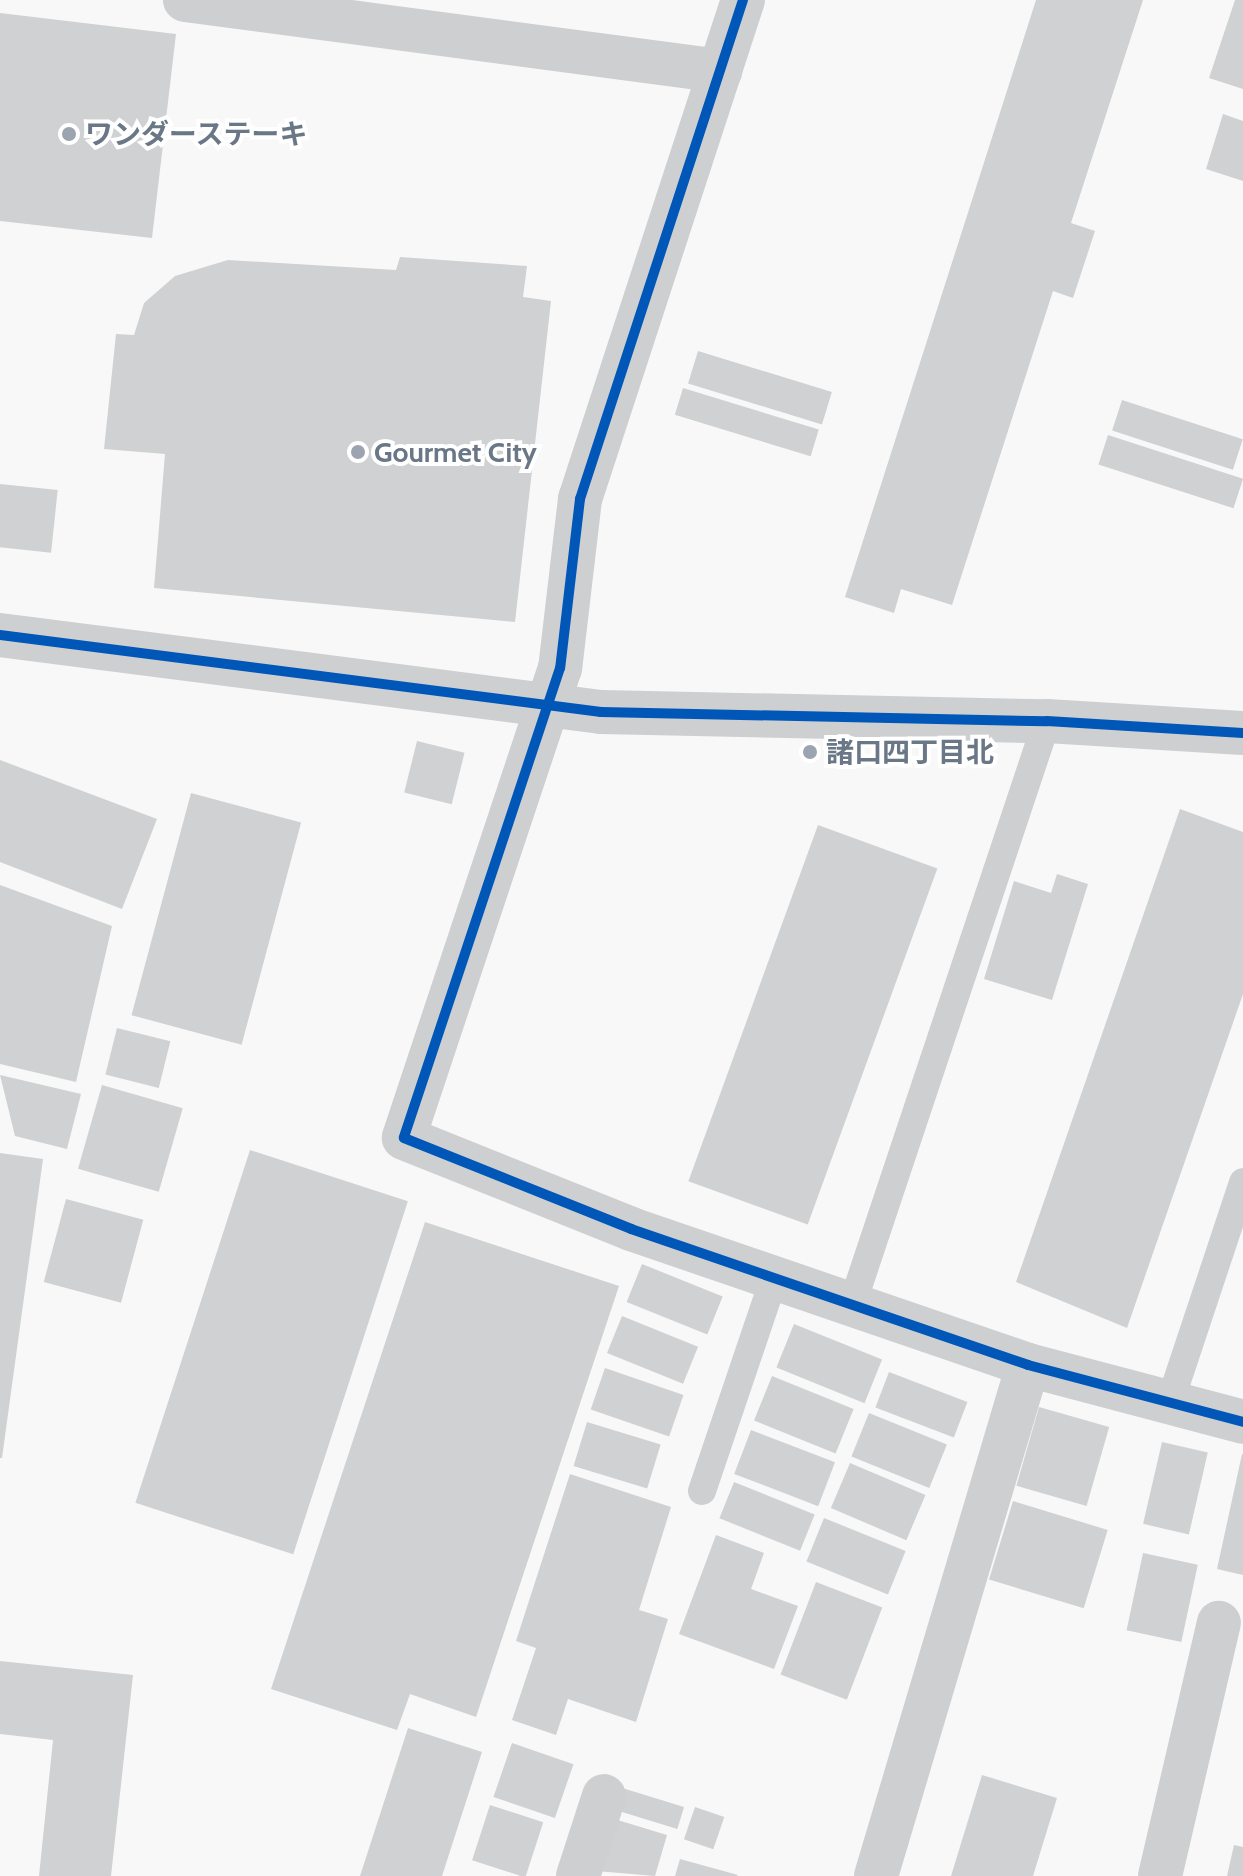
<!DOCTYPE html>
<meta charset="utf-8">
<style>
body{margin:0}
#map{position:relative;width:1243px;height:1876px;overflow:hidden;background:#f8f8f8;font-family:Cabin,"Noto Sans JP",sans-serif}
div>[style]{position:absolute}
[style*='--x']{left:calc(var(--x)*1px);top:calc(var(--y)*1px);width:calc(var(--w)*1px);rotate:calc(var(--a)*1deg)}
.building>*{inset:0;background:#cfd1d2;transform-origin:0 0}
.service>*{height:28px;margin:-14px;padding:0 14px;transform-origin:14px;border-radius:14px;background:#cecfd1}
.minor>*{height:44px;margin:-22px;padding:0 22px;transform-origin:22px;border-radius:22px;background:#cecfd1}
.cycleway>*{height:10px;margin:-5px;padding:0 5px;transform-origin:5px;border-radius:5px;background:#0057b8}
.dots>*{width:22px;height:22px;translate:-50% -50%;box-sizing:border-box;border:4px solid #fff;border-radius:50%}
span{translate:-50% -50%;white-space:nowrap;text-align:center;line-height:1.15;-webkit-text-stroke:8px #fff;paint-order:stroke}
.poi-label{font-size:28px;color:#697787;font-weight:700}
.left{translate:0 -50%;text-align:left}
</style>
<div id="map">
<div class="building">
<div style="clip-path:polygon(1036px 0,1143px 0,1071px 223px,1095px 231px,1073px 298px,1053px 291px,952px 605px,901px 589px,894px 613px,845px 597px)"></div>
<div style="clip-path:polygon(1235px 0,1243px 0,1243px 89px,1209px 78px)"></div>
<div style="clip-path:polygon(0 13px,176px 34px,152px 238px,0 221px)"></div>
<div style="clip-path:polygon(1223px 114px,1243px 121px,1243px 181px,1206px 169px)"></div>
<div style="clip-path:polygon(400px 257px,527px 266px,523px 297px,551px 301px,515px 622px,154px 588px,165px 454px,104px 449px,116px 334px,134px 335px,144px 303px,175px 276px,228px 260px,396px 270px)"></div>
<div style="left:698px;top:351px;width:140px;height:34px;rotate:17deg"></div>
<div style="left:683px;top:388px;width:142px;height:28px;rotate:17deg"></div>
<div style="left:1122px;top:400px;width:127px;height:32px;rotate:18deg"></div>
<div style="left:1108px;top:435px;width:142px;height:31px;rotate:18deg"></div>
<div style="left:0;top:484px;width:58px;height:63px;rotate:6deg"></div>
<div style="left:417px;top:741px;width:49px;height:53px;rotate:14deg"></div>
<div style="clip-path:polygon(0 760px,157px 819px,122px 909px,0 862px)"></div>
<div style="left:191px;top:793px;width:114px;height:230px;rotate:15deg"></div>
<div style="clip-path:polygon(1180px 809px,1243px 832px,1243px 994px,1127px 1328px,1016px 1282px)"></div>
<div style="left:818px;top:825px;width:127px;height:379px;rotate:20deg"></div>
<div style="clip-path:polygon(1057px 874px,1088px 884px,1052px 1000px,984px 979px,1014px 881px,1051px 893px)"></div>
<div style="clip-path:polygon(0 885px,112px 926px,76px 1082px,0 1064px)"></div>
<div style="left:117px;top:1028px;width:55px;height:48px;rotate:14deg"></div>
<div style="clip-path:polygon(0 1075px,81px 1094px,67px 1149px,15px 1136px)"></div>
<div style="left:102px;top:1085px;width:84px;height:87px;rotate:16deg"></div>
<div style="left:250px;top:1150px;width:166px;height:371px;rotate:18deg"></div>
<div style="clip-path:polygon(0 1153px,43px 1159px,2px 1458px,0 1458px)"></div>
<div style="left:66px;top:1199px;width:80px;height:86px;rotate:15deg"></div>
<div style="clip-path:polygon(425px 1222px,619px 1286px,476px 1717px,410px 1694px,397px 1730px,271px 1689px)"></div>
<div style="left:642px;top:1264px;width:87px;height:41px;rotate:22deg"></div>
<div style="left:622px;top:1316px;width:82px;height:40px;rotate:22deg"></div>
<div style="left:794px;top:1324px;width:95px;height:47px;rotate:22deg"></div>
<div style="left:605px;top:1368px;width:83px;height:44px;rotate:19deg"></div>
<div style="left:889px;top:1372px;width:84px;height:38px;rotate:21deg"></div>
<div style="left:772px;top:1376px;width:88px;height:48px;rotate:22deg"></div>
<div style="left:1039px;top:1407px;width:73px;height:82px;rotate:16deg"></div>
<div style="left:869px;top:1413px;width:84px;height:47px;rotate:22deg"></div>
<div style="left:587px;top:1422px;width:77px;height:46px;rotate:17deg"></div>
<div style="left:751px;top:1430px;width:90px;height:47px;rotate:21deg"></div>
<div style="left:1162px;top:1442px;width:47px;height:84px;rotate:13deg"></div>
<div style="clip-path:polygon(1242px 1454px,1243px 1454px,1243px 1575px,1217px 1569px)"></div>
<div style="left:850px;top:1463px;width:82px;height:49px;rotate:23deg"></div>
<div style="clip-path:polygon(570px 1474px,671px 1507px,639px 1610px,668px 1619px,636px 1722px,568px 1699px,556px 1735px,512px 1720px,536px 1648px,516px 1641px)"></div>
<div style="left:734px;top:1482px;width:87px;height:39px;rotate:22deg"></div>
<div style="left:1013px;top:1501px;width:99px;height:82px;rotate:17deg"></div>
<div style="left:824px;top:1518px;width:88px;height:47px;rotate:22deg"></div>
<div style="clip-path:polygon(716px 1535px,764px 1553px,751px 1589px,798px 1606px,774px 1669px,679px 1634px)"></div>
<div style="left:1143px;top:1553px;width:56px;height:79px;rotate:12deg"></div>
<div style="left:816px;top:1582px;width:71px;height:99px;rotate:21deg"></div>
<div style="clip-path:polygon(0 1661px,133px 1675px,111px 1876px,39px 1876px,53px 1740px,0 1734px)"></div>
<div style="clip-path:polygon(408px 1728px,482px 1752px,442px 1876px,360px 1876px)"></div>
<div style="left:512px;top:1743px;width:65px;height:57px;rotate:19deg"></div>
<div style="clip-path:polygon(982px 1775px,1057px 1798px,1033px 1876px,951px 1876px)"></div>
<div style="left:619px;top:1787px;width:68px;height:23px;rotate:17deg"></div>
<div style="left:490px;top:1805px;width:56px;height:58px;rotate:18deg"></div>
<div style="left:695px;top:1807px;width:31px;height:34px;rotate:19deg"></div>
<div style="clip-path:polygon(611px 1818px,667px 1835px,655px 1876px,596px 1871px)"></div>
<div style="clip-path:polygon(1234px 1845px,1243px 1847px,1243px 1876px,1227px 1876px)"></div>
<div style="clip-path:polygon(680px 1859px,738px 1875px,737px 1876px,675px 1876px)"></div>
</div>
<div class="service">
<div style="--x:852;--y:1305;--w:616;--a:-71.54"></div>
<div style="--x:1169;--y:1405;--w:235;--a:-71.6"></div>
<div style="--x:702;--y:1491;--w:225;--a:-71.3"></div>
</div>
<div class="minor">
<div style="--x:185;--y:0;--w:540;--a:7.56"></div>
<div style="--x:743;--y:0;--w:525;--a:108.09"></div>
<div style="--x:580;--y:499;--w:170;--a:96.7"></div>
<div style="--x:560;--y:668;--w:495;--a:108.4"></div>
<div style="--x:404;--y:1138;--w:245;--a:21.8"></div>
<div style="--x:631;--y:1229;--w:420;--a:18.9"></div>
<div style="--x:1028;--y:1365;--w:222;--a:14.8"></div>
<div style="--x:0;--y:635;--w:606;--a:7.3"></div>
<div style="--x:601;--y:712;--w:446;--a:1.2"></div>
<div style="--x:1047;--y:721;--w:196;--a:3.5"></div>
<div style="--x:578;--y:1876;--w:84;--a:-72"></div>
<div style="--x:876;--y:1876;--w:533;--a:-73.43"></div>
<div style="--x:1160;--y:1876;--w:260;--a:-76.9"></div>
</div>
<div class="cycleway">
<div style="--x:743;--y:0;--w:525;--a:108.09"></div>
<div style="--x:580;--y:499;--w:170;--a:96.7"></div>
<div style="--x:560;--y:668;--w:495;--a:108.4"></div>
<div style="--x:404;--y:1138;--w:245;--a:21.8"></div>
<div style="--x:631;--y:1229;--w:420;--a:18.9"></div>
<div style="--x:1028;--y:1365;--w:222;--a:14.8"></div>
<div style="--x:0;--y:635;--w:606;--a:7.3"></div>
<div style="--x:601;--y:712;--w:446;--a:1.2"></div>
<div style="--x:1047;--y:721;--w:196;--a:3.5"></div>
</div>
<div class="dots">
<div style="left:69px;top:134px;background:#9ba4af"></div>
<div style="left:358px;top:452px;background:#9ba4af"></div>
<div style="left:810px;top:752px;background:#9ba4af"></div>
</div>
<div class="poi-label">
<span class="left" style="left:85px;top:134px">ワンダーステーキ</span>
<span class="left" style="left:374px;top:452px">Gourmet City</span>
<span class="left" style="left:826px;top:752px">諸口四丁目北</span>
</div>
</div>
